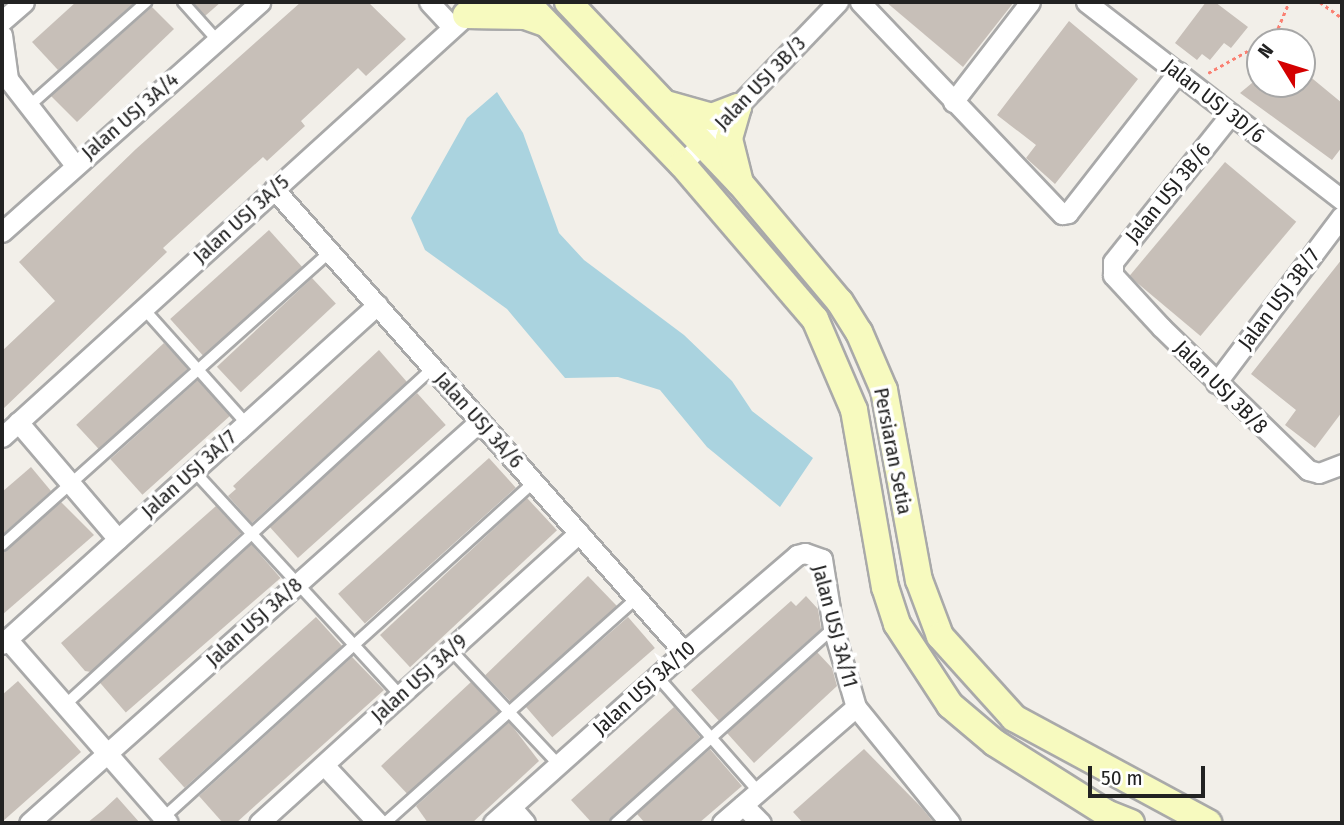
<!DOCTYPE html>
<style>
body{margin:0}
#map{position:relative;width:1344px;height:825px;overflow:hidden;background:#f2efe9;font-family:"Fira Sans Condensed",sans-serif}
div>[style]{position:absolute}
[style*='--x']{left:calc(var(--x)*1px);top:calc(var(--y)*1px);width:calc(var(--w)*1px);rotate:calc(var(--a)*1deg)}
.water>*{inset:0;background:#aad3df}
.building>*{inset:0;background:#c7bfb8;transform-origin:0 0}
.path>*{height:2.5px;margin-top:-1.25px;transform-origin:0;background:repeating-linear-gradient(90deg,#fa8072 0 3.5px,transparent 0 7px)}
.roads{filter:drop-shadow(2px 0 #a9a9a9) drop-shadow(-2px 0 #a9a9a9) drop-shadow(0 2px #a9a9a9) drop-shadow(0 -2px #a9a9a9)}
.service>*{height:10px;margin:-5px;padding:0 5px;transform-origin:5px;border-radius:5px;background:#fff}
.minor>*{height:19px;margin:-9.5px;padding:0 9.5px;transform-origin:9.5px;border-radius:9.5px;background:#fff}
.secondary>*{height:26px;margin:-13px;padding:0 13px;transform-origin:13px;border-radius:13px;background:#f7fabf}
span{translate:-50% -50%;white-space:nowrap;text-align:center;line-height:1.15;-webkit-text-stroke:7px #fff;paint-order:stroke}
.street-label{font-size:21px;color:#222}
.frame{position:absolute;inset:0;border:4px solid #222;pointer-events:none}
.north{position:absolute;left:1246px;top:28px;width:70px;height:70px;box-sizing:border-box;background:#fff;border:2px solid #a7a7a7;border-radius:50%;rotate:308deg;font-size:19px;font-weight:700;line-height:28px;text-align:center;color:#222}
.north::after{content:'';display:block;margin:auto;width:24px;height:32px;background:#d40000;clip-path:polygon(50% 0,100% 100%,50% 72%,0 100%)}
.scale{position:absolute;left:1088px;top:766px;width:117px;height:32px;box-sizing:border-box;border:4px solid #222;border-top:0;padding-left:9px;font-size:21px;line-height:24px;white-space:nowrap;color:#222;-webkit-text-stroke:5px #fff;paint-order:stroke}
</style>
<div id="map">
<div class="water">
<div style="clip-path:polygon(497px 92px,523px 133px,559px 233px,584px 260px,684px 335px,732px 381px,752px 411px,813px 458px,780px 507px,707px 447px,660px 390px,618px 377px,565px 378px,507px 309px,425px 250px,411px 218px,467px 118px)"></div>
</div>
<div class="building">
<div style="clip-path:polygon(76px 2px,135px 2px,58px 70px,32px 42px)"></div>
<div style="clip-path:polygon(193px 2px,221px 2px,205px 16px)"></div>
<div style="clip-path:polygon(301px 2px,368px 2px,406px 39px,366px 76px,358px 68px,301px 121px,305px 126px,267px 161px,263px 157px,163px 248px,167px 252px,2px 410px,2px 351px,55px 301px,19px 262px,136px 149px)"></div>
<div style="clip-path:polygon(886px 2px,1014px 2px,963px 67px)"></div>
<div style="clip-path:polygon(1206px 2px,1215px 2px,1248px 27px,1231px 48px,1224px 43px,1210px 60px,1202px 54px,1197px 60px,1175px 43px)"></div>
<div style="clip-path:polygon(152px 7px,174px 29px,77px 122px,51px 96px)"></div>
<div style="clip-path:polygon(1069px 21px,1138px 79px,1055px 184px,1026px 158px,1036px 145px,997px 115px)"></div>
<div style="clip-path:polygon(1302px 70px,1342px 103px,1342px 147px,1332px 160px,1240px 93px,1258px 78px,1260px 84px,1302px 84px)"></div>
<div style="left:1225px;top:162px;width:93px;height:149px;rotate:40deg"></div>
<div style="left:269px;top:230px;width:50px;height:133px;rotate:48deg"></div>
<div style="clip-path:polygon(1342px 259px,1342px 412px,1315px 448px,1285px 425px,1296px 410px,1251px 374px)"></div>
<div style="left:312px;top:278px;width:35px;height:130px;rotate:47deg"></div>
<div style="left:164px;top:343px;width:35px;height:120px;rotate:47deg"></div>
<div style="clip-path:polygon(379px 350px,407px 382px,252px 523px,228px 496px,236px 489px,233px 486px)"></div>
<div style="left:198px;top:380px;width:48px;height:118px;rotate:48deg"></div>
<div style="left:417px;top:393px;width:43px;height:199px;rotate:48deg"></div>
<div style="left:489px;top:458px;width:40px;height:203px;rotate:48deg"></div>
<div style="clip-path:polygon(31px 467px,51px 491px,2px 535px,2px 492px)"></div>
<div style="left:527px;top:498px;width:44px;height:201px;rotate:47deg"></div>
<div style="clip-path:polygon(61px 502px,94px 535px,2px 615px,2px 552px)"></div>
<div style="clip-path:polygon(216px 506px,241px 533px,91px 672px,85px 671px,61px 643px)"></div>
<div style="left:251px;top:544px;width:45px;height:205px;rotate:49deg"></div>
<div style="left:588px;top:576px;width:42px;height:143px;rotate:46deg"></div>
<div style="clip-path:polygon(806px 596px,818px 609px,821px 629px,719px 721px,691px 690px,791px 601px,796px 606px)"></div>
<div style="left:316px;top:617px;width:39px;height:212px;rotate:48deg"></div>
<div style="left:628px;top:617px;width:41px;height:136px;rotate:49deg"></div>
<div style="clip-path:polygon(817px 652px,832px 668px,837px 686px,754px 763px,727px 733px)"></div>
<div style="clip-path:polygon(352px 657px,384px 690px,236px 823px,223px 823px,199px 796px)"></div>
<div style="clip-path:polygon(18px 681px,81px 752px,2px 822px,2px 695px)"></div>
<div style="left:471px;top:682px;width:41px;height:123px;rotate:47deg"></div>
<div style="clip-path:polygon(674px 707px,700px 737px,607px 823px,592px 823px,571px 800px)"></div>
<div style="clip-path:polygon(509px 722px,539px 761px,472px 823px,428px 823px,416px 806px)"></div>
<div style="clip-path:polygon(710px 749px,742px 786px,699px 823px,645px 823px,637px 814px)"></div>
<div style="clip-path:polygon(864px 749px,922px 808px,934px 823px,803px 823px,793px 812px)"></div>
<div style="clip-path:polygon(117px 797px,140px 823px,87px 823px,103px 810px)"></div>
</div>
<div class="path">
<div style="--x:1320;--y:2;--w:27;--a:36"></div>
<div style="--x:1263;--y:42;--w:14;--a:-30"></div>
<div style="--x:1275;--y:35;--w:36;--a:-67"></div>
<div style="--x:1208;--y:73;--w:60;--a:-29.1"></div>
</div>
<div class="roads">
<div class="service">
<div style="--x:183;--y:2;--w:51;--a:48.2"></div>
<div style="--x:29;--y:106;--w:157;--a:-41.6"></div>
<div style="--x:143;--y:308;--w:154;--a:48.2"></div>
<div style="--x:194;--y:471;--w:304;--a:47.4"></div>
<div style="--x:2;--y:545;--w:440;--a:-41.8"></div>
<div style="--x:450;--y:649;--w:158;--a:46.8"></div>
<div style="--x:657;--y:676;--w:153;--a:48.7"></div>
<div style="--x:65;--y:705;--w:499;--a:-42.5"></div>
<div style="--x:163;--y:818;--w:501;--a:-42.17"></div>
<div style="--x:385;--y:823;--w:338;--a:-41.8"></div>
<div style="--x:616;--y:823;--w:292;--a:-41.9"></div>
</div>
<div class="minor">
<div style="--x:429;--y:2;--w:34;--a:47"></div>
<div style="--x:860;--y:2;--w:293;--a:46.4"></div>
<div style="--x:1062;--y:214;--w:6;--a:-9"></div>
<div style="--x:1068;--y:213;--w:179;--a:-52"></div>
<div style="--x:1086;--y:2;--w:324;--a:37.7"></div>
<div style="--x:2;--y:21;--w:29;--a:-41"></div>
<div style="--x:2;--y:35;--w:44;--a:82.2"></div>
<div style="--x:8;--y:79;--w:109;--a:52.1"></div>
<div style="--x:953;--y:102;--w:126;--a:-52.4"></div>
<div style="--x:1231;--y:114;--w:189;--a:128.6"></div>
<div style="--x:1113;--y:262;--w:13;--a:90"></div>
<div style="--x:1113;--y:275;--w:71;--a:47.3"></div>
<div style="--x:1161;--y:327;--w:205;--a:44.2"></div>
<div style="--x:1308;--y:470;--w:11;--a:15"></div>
<div style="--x:1319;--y:473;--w:25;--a:-21"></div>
<div style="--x:682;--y:164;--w:225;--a:-46.1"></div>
<div style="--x:274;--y:189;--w:618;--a:48.47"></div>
<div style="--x:2;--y:232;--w:346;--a:-41.7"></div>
<div style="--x:1216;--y:383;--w:209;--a:-53"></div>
<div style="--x:18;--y:422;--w:154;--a:49.5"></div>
<div style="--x:2;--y:437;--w:647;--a:-42.24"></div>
<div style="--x:7;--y:639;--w:244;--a:48.8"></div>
<div style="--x:2;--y:644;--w:506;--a:-42.11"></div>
<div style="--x:324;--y:765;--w:79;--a:47"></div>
<div style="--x:743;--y:805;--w:25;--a:45"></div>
<div style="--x:512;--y:808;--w:20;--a:49"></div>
<div style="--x:29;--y:823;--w:604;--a:-41.71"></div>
<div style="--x:259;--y:823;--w:432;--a:-42.2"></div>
<div style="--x:493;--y:823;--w:256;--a:-41.8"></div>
<div style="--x:684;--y:652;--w:149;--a:-40.6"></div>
<div style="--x:797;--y:555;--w:8;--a:-14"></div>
<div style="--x:805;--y:553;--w:18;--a:19"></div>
<div style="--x:822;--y:559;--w:70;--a:80.9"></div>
<div style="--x:833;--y:628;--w:82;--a:73.8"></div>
<div style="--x:856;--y:707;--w:149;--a:51"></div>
<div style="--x:722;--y:823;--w:177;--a:-40.9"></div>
</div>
<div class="secondary">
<div style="--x:526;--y:2;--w:225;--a:46.1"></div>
<div style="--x:682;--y:164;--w:204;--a:49.4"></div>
<div style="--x:815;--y:319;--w:99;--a:66.8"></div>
<div style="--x:854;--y:410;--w:180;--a:80.1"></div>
<div style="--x:885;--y:587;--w:39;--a:72"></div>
<div style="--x:897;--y:624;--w:97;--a:56.8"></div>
<div style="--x:950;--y:705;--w:59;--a:40.2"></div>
<div style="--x:995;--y:743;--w:131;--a:32.2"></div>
<div style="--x:1106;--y:813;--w:27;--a:22"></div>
<div style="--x:568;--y:2;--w:250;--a:46.5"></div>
<div style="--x:740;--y:183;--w:155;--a:50"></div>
<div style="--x:840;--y:302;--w:36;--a:58"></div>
<div style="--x:859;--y:332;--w:63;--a:66.7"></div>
<div style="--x:884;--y:390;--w:193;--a:79.6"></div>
<div style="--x:919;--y:580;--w:60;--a:69.4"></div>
<div style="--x:940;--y:636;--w:110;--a:47.9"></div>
<div style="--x:1014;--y:718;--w:221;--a:28.4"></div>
<div style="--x:466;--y:15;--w:59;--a:1"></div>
<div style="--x:525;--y:16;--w:21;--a:19"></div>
<div style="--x:666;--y:104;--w:48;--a:15.8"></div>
<div style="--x:712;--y:117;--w:28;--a:-21"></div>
<div style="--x:738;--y:107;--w:33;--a:106"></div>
<div style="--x:729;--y:139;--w:45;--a:76"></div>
</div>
</div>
<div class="street-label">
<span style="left:760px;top:83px;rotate:-46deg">Jalan USJ 3B/3</span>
<span style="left:1214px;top:101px;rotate:38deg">Jalan USJ 3D/6</span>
<span style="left:130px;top:116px;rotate:-41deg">Jalan USJ 3A/4</span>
<span style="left:1168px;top:193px;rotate:-51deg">Jalan USJ 3B/6</span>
<span style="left:241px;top:219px;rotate:-42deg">Jalan USJ 3A/5</span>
<span style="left:1279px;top:299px;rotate:-53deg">Jalan USJ 3B/7</span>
<span style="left:1221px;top:387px;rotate:45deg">Jalan USJ 3B/8</span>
<span style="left:479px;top:420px;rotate:48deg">Jalan USJ 3A/6</span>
<span style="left:893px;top:451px;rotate:79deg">Persiaran Setia</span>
<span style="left:189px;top:474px;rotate:-42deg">Jalan USJ 3A/7</span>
<span style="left:254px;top:622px;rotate:-42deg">Jalan USJ 3A/8</span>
<span style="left:835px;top:626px;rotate:75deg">Jalan USJ 3A/11</span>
<span style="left:419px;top:678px;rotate:-42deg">Jalan USJ 3A/9</span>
<span style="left:644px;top:688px;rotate:-42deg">Jalan USJ 3A/10</span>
</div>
<div class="frame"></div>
<div class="north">N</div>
<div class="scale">50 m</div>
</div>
